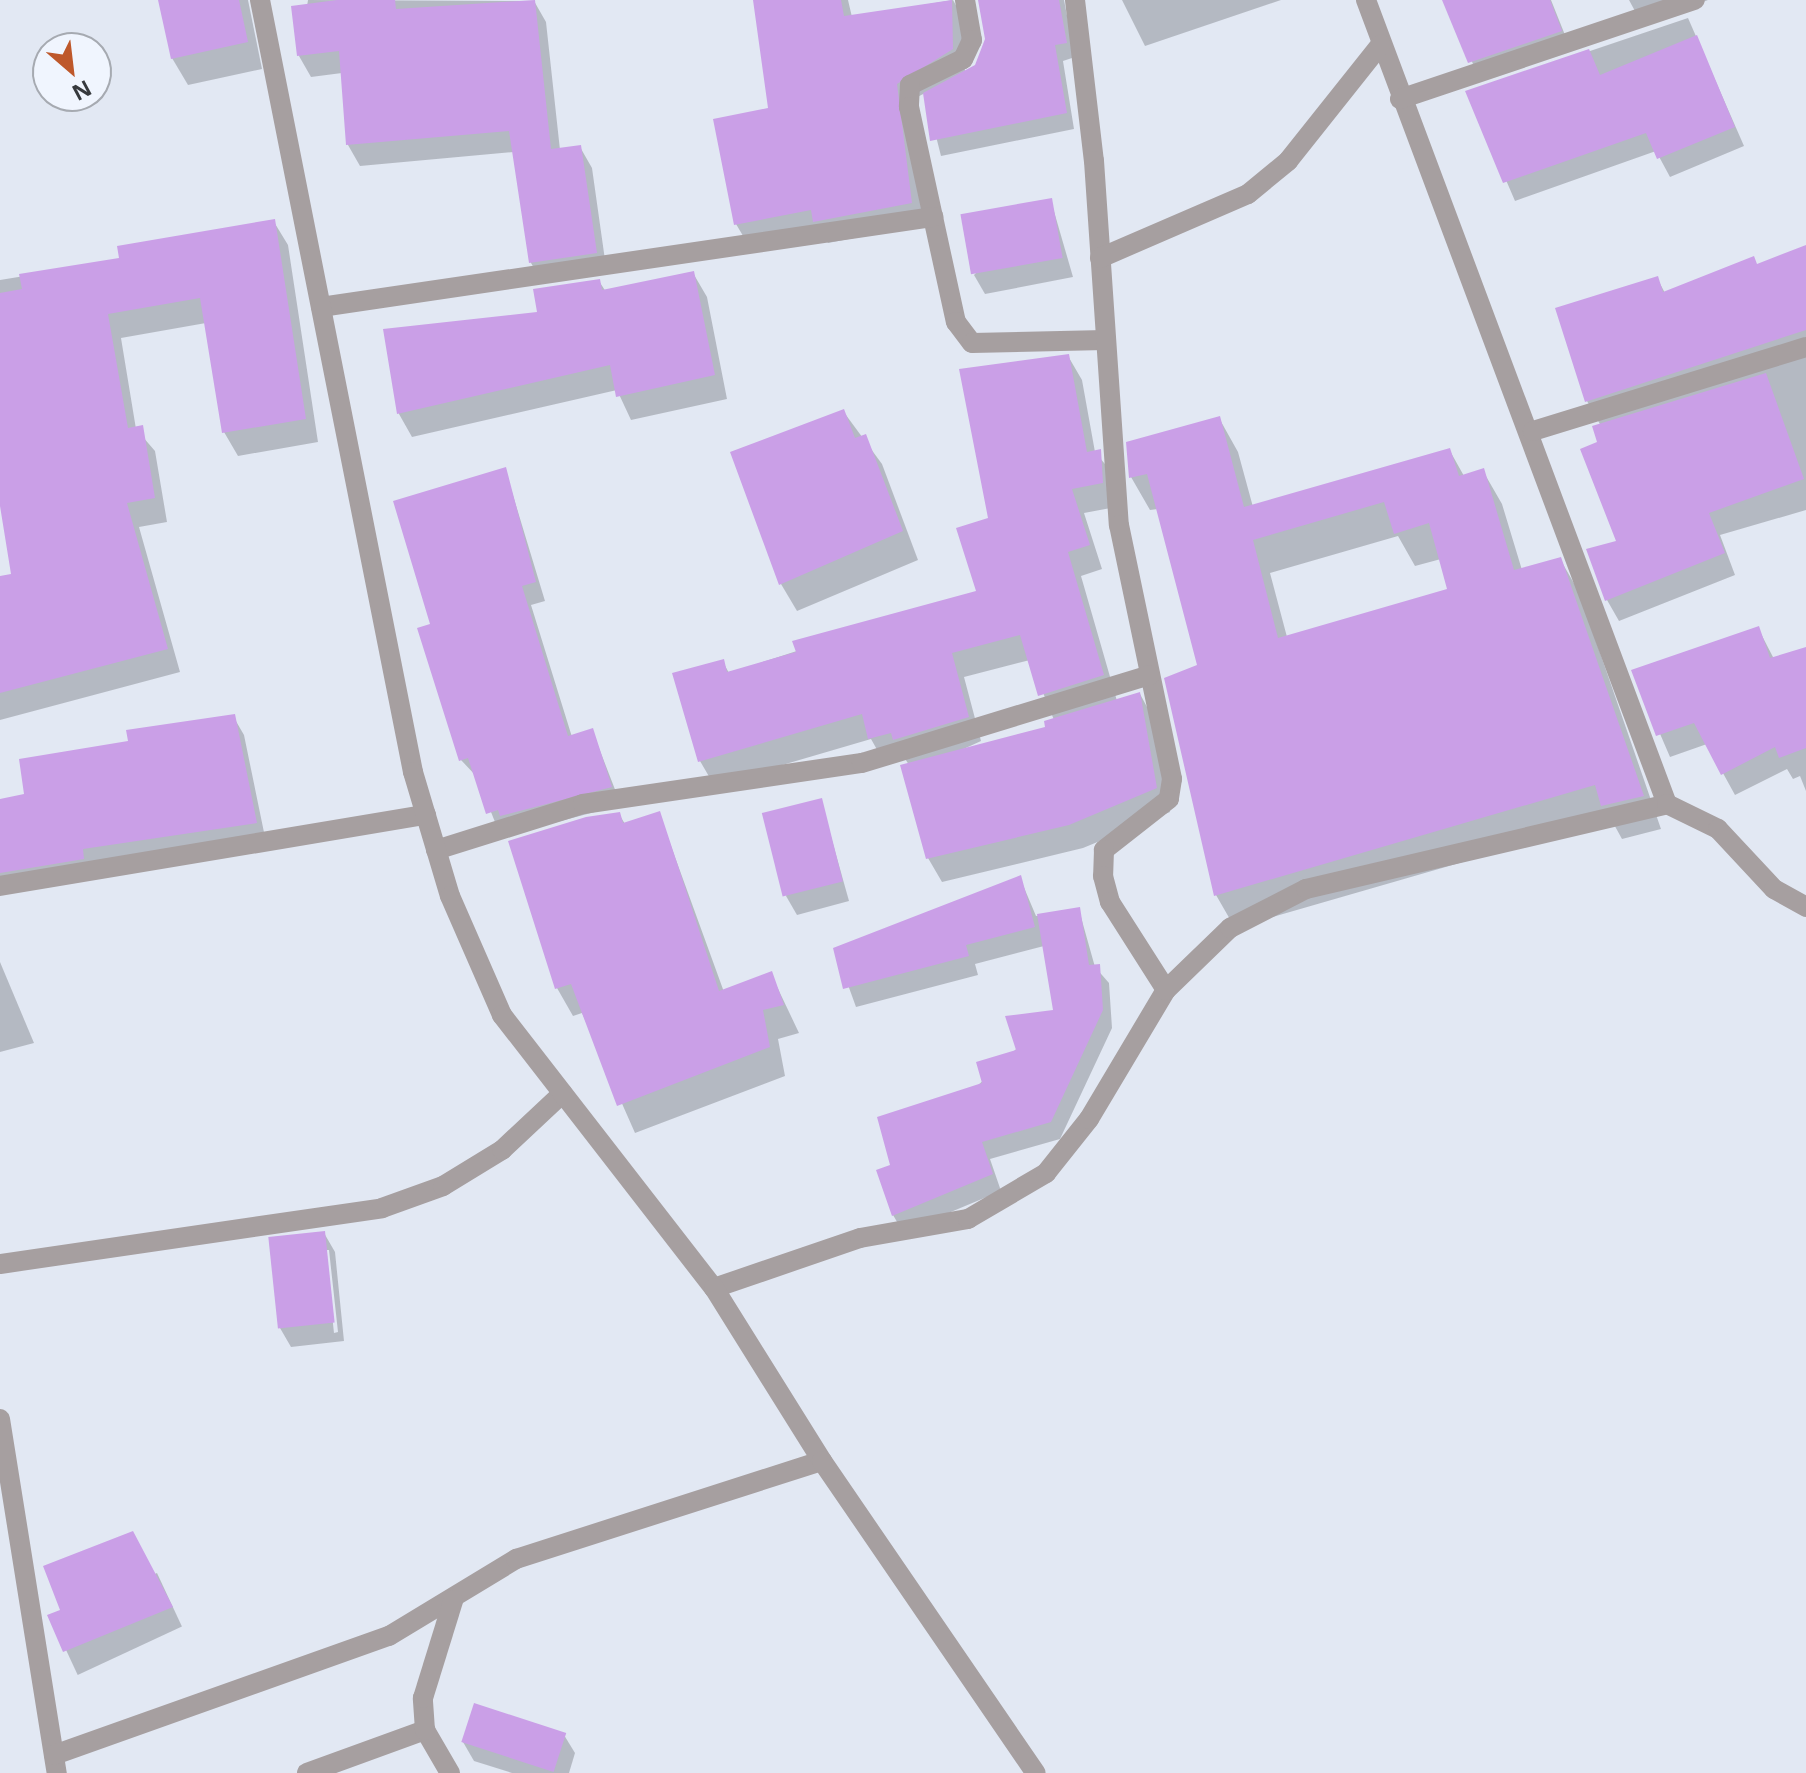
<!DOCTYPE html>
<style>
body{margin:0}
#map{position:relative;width:1806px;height:1773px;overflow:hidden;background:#e2e8f3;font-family:"Noto Sans",sans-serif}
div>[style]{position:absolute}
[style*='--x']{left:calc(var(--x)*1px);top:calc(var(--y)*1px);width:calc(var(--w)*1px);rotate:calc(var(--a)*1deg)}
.shadow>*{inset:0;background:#0003;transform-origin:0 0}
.building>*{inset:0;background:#ca9fe7;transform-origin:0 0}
.minor>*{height:20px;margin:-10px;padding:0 10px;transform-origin:10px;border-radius:10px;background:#a69fa0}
.tertiary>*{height:20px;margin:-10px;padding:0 10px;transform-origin:10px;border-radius:10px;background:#a69fa0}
span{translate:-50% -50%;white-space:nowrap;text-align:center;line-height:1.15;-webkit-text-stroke:7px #f0f5fe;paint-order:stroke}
.north{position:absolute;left:32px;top:32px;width:80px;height:80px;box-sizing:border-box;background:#f0f5fe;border:2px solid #a6aab1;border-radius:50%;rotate:152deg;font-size:22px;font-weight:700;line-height:32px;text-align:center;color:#36393d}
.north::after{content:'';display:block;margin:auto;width:28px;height:36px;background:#be582b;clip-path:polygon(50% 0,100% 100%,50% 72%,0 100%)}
</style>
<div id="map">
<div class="shadow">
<div style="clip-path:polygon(160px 0,248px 0,262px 69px,188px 85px,172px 58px)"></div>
<div style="clip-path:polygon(308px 0,534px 1px,546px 22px,560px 150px,580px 147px,592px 168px,607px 274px,543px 283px,531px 263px,514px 152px,360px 166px,348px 145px,342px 73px,311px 77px,299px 56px)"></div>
<div style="clip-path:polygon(754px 0,848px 0,852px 17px,953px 0,964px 20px,965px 73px,976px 67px,987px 39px,981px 0,1064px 0,1075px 57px,1063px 61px,1074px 129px,941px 156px,925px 93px,910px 101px,923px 225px,828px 243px,821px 232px,749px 246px,736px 224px,770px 110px)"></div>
<div style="clip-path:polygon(1122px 0,1281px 0,1145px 46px)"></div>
<div style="clip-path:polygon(1445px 0,1551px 0,1571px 50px,1480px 80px)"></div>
<div style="clip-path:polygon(1629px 0,1708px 0,1643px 26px)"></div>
<div style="clip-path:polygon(1688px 18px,1744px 146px,1670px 177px,1656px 151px,1515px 201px,1468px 92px)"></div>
<div style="clip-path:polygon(1051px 201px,1073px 277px,985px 294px,974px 275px)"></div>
<div style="clip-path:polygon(274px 222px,288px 245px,318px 442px,238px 456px,224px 432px,206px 323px,121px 338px,136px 429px,155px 451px,167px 522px,139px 527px,180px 672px,0 720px,0 578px,14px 575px,0 494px,0 280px,122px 260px)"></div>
<div style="clip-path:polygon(1806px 251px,1806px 510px,1720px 535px,1735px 575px,1619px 621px,1607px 600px,1618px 542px,1601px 426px,1587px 401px,1657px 278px,1665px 293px)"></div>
<div style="clip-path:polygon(693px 273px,707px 297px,727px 399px,631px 420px,617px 390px,412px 437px,399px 414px,386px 331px,539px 313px,599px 281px,606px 292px)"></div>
<div style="clip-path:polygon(evenodd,1068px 356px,1082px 380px,1095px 452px,1114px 475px,1116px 507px,1084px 513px,1102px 569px,1081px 576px,1117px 701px,1140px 694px,1153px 718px,1170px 812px,1083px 848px,942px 882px,928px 858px,909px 765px,904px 757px,884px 762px,871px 739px,714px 785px,700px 761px,723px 662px,729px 673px,979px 592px,990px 519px,1068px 356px,1030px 660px,1054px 720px,1048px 728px,957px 752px,981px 741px,964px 677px,1030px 660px)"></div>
<div style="clip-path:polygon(843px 411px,882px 464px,918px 560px,797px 611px,781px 584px)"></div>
<div style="clip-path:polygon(evenodd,1219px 418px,1238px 452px,1253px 507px,1450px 451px,1464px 476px,1483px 471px,1502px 504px,1522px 570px,1560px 559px,1579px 592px,1661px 829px,1622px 839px,1611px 819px,1235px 928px,1216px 895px,1199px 666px,1158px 509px,1150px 510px,1131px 477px,1219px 418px,1398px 536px,1415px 566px,1441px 559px,1449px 591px,1287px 637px,1270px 573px,1398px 536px)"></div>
<div style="clip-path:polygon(505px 469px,545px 601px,531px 605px,572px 737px,592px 730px,621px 805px,512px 834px,499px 832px,477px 777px,461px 760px,432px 625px)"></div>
<div style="clip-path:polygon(1758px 628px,1774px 659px,1806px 649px,1806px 791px,1800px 776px,1793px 779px,1787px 769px,1735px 795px,1707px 744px,1670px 757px,1633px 671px)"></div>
<div style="clip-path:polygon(233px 716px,244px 735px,266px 842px,0 892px,0 801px,26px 796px,130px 742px)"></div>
<div style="clip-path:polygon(821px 801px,849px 901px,797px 915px,786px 896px)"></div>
<div style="clip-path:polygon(659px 813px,724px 992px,771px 974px,799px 1033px,778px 1039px,785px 1076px,635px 1133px,582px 1013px,573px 1016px,557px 988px,619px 814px,625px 824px)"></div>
<div style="clip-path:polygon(1020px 878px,1036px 916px,1079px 910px,1095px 967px,1109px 983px,1112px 1028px,1060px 1139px,990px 1159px,1001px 1191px,903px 1232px,893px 1215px,892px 1167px,1055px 1012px,1044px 946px,975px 964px,978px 975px,856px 1007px,835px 949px)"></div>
<div style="clip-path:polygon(0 962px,34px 1043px,0 1052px)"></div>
<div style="clip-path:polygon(evenodd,324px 1233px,335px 1252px,344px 1341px,291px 1347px,280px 1328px,324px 1233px,325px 1250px,329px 1250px,338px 1332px,334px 1333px,325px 1250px)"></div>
<div style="left:157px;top:1573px;width:59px;height:115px;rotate:65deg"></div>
<div style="clip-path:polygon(564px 1735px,575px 1753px,569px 1773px,512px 1773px,474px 1761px,463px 1742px)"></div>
</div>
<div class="building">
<div style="clip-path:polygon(158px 0,239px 0,248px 42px,171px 59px)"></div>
<div style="clip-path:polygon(337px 0,395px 0,396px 9px,535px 0,551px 149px,581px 145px,597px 253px,529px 263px,509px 131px,346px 145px,339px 51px,297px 56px,291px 6px)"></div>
<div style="clip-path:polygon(753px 0,841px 0,844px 16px,952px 0,953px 49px,897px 84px,912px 203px,813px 222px,811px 210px,734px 225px,713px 119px,768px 108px)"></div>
<div style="clip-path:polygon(978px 0,1059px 0,1067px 43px,1055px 45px,1067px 113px,930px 141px,923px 93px,975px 65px,985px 39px)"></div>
<div style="clip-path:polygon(1442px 0,1550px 0,1562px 31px,1468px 63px)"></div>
<div style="clip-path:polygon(1697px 35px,1735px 127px,1657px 159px,1646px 133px,1503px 183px,1465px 91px,1589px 49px,1600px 75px)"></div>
<div style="left:1052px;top:198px;width:61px;height:93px;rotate:80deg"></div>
<div style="clip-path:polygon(275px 219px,306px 419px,222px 433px,200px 298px,108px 314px,128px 428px,143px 425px,155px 498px,127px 503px,168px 649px,0 693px,0 576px,11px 574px,0 506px,0 293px,22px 289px,19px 274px,119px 258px,117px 246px)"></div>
<div style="clip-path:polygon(1806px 245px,1806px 330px,1585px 402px,1555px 308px,1658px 276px,1663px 292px,1754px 256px,1757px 264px)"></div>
<div style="clip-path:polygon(694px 271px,715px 375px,616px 397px,610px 365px,397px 414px,383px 329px,537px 312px,533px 289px,600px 279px,602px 290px)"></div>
<div style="clip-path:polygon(1069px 354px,1087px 452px,1101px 449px,1103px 483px,1072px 489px,1090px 545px,1068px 552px,1104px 675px,1038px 696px,1020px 635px,952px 653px,969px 717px,893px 740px,891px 733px,868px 739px,862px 714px,698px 762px,672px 673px,724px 659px,727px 672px,796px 652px,792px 641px,976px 591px,956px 528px,988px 518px,959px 369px)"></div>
<div style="clip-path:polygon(1766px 373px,1804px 479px,1709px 513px,1725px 553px,1605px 601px,1586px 549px,1616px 541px,1580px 449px,1597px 442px,1592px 426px)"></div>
<div style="clip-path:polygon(844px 409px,855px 438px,866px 434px,903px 531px,779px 585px,730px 452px)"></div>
<div style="clip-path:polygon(evenodd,1220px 416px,1244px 507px,1450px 448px,1459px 476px,1484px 468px,1514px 570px,1561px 557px,1644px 796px,1601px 806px,1595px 785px,1214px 896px,1164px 678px,1197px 665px,1147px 474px,1129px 478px,1126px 442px,1220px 416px,1384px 502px,1394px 534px,1429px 523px,1447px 589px,1278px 638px,1253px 540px,1384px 502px)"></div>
<div style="clip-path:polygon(506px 467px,536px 582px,522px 586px,568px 736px,593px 728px,612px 787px,500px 816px,498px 810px,486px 814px,468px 758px,459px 761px,417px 628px,430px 624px,393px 501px)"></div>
<div style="clip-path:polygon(1759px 626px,1770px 658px,1806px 647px,1806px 748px,1779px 758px,1775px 747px,1721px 775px,1694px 723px,1656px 736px,1631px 670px)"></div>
<div style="clip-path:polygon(1140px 692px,1157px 788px,1069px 825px,926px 859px,900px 765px,1045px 727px,1044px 721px)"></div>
<div style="clip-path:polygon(235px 714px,257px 823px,83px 849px,84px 859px,0 873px,0 799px,24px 794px,19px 759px,128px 741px,126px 730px)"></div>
<div style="left:822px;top:798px;width:86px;height:62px;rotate:76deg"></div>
<div style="clip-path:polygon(660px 811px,719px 991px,772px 971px,784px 1005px,763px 1010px,770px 1047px,617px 1106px,571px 984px,555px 989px,508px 841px,586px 817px,620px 812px,623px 823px)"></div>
<div style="clip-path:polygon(1021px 875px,1035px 927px,966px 945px,969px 956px,843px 989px,833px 948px)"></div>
<div style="clip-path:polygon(1080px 907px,1089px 965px,1100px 964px,1103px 1010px,1051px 1122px,982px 1142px,993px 1174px,892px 1216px,876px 1170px,890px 1165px,877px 1117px,982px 1083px,976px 1062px,1016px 1050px,1005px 1016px,1053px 1010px,1037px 914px)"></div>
<div style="left:325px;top:1231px;width:92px;height:57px;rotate:84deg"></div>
<div style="clip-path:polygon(133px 1531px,173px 1607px,63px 1652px,47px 1615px,60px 1610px,43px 1566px)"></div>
<div style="left:474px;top:1703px;width:97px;height:41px;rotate:18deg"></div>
</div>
<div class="minor">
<div style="--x:965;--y:0;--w:41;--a:80.1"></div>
<div style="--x:972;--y:40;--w:21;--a:115"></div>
<div style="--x:963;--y:59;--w:59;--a:153.9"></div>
<div style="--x:910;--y:85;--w:22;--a:93"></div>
<div style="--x:909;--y:107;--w:220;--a:77.7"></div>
<div style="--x:956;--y:322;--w:26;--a:53"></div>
<div style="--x:972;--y:343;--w:133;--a:-1.3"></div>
<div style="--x:1075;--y:0;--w:162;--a:83.3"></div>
<div style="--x:1094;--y:161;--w:365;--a:86.1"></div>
<div style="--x:1119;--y:525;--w:259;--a:78.2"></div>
<div style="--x:1172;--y:779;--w:20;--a:99"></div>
<div style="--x:1169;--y:799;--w:83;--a:141.9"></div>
<div style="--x:1104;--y:850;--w:26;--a:92"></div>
<div style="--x:1103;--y:876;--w:27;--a:75"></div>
<div style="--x:1110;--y:902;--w:104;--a:57.5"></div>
<div style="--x:1366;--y:0;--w:858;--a:69.48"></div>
<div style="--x:1400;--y:99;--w:311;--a:-18.6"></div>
<div style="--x:1100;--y:258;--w:161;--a:-23.4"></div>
<div style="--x:1248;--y:194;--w:52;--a:-39.5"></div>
<div style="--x:1288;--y:161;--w:149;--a:-51.5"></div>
<div style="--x:321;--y:307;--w:619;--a:-8.37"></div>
<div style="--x:1533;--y:431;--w:286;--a:-17.1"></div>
<div style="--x:436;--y:850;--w:154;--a:-17.4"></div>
<div style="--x:583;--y:804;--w:282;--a:-8.4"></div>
<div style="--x:862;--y:763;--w:301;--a:-17"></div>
<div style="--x:0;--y:886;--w:432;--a:-9.5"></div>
<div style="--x:0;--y:1264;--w:386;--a:-8.3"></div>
<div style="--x:382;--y:1208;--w:65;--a:-19.8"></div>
<div style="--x:443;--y:1186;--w:69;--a:-31.4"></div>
<div style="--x:502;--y:1150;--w:83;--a:-43.1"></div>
<div style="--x:714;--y:1288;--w:154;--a:-18.9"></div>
<div style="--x:860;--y:1238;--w:110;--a:-10"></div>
<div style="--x:968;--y:1219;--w:91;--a:-30.5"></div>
<div style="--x:1046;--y:1173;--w:69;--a:-51.5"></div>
<div style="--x:1089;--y:1119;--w:150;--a:-59.2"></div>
<div style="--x:1166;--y:990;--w:89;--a:-44.1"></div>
<div style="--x:1230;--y:928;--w:85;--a:-27.2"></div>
<div style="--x:1306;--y:889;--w:371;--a:-13.2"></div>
<div style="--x:1667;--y:804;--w:57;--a:26.1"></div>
<div style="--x:1718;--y:829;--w:82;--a:47"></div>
<div style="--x:1774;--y:889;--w:37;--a:29"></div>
<div style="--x:0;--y:1419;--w:359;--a:80.9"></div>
<div style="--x:54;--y:1755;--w:356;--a:-19.6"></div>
<div style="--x:389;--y:1636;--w:149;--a:-31.2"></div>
<div style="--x:516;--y:1559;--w:321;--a:-17.8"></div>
<div style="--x:307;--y:1773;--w:126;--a:-20"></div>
<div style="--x:450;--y:1773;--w:50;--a:-120.2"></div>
<div style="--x:425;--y:1730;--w:32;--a:-94"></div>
<div style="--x:423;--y:1698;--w:102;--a:-72.8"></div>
</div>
<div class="tertiary">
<div style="--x:260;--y:0;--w:787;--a:78.79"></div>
<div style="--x:413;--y:772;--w:129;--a:73.4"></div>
<div style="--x:450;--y:896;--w:130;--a:66.4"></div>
<div style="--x:502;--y:1015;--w:346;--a:52.2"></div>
<div style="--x:714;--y:1288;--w:204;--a:58"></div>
<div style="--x:822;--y:1461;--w:378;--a:55.6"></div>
</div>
<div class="north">N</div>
</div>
